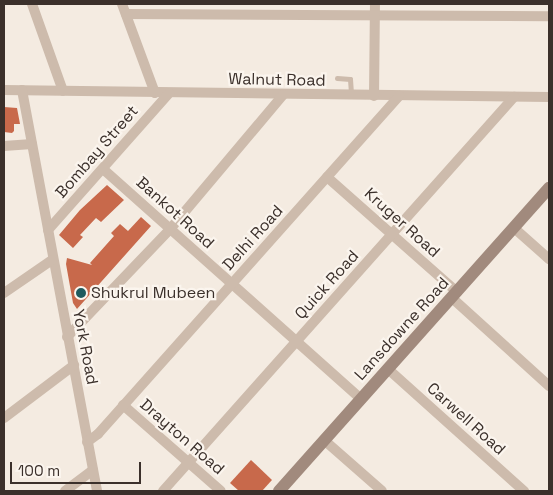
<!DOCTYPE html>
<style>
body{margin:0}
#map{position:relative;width:553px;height:495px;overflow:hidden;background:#f4ebe1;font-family:"Space Grotesk",sans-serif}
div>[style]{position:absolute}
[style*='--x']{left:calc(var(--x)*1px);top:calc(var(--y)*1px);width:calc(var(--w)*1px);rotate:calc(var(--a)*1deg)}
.building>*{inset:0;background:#c8694b}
.lane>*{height:5px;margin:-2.5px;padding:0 2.5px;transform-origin:2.5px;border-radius:2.5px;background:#cdbbac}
.street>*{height:10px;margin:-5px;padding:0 5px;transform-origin:5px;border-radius:5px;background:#cdbbac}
.secondary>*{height:12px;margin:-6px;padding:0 6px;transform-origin:6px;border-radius:6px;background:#a18a7d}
.dots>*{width:14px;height:14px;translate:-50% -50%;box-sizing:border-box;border:2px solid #fbf5ee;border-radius:50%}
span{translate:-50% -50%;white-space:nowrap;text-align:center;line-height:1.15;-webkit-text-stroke:4.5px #fbf5ee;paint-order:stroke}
.street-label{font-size:16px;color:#3b302b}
.poi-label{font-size:16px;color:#3b302b}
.left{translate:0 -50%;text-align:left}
.frame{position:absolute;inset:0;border:5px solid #3b302b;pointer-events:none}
.scale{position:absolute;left:10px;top:462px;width:131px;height:22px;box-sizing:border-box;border:2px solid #3b302b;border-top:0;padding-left:6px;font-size:15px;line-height:18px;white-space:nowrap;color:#3b302b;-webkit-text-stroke:4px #fbf5ee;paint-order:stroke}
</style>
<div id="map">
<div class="building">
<div style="clip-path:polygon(4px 107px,17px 108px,20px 124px,14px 124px,14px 131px,12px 133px,4px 132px)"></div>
<div style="clip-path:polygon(107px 185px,124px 200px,101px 222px,96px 218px,80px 235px,83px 237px,73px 248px,59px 235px,80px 210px)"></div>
<div style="clip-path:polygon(141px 217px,151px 226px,77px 309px,73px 303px,66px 264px,67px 258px,92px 265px,90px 263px,114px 236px,111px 233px,120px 224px,128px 231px)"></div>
<div style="clip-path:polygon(251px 460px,272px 480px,262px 491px,239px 491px,230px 483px)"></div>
</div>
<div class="lane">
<div style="--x:337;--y:78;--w:13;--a:4"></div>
<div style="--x:350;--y:79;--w:16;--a:86"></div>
</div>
<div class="street">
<div style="--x:32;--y:4;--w:92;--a:70.4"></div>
<div style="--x:122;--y:4;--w:95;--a:69.7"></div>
<div style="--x:126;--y:14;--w:423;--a:0.3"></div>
<div style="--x:4;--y:90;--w:545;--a:0.74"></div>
<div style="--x:22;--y:90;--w:408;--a:79.4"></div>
<div style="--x:374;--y:96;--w:92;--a:-89.4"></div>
<div style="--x:4;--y:146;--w:28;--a:-4"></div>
<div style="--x:103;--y:169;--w:346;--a:41.7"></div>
<div style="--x:327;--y:177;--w:174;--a:41.5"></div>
<div style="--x:514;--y:228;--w:47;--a:41.5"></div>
<div style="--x:48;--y:230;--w:183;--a:-48.5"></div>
<div style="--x:4;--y:293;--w:58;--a:-34.5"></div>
<div style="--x:452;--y:298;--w:131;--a:42.2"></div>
<div style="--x:67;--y:337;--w:151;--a:-46.3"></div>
<div style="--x:171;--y:228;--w:174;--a:-49.9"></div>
<div style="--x:388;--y:369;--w:183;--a:41.9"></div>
<div style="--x:123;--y:405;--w:130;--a:41.3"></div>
<div style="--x:4;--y:418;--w:88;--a:-37.1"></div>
<div style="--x:324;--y:440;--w:77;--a:41.3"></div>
<div style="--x:87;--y:442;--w:14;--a:-36"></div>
<div style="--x:98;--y:434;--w:453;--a:-48.3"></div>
<div style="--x:65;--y:491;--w:35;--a:-37"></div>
<div style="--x:163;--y:491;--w:528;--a:-48.3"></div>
</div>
<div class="secondary">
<div style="--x:279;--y:491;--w:406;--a:-48.3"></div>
</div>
<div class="dots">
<div style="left:81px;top:293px;background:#1f5a5e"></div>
</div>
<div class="street-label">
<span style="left:277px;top:80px;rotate:1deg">Walnut Road</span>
<span style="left:97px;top:152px;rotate:-49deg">Bombay Street</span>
<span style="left:175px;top:213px;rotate:42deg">Bankot Road</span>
<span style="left:402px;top:223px;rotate:42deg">Kruger Road</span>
<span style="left:253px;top:238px;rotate:-48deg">Delhi Road</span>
<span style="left:327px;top:285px;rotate:-48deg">Quick Road</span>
<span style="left:402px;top:329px;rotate:-48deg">Lansdowne Road</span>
<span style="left:85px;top:347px;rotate:79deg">York Road</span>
<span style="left:466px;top:419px;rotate:42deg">Carwell Road</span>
<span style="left:182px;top:437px;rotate:41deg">Drayton Road</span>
</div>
<div class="poi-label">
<span class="left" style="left:91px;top:293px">Shukrul Mubeen</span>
</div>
<div class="frame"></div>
<div class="scale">100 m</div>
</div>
